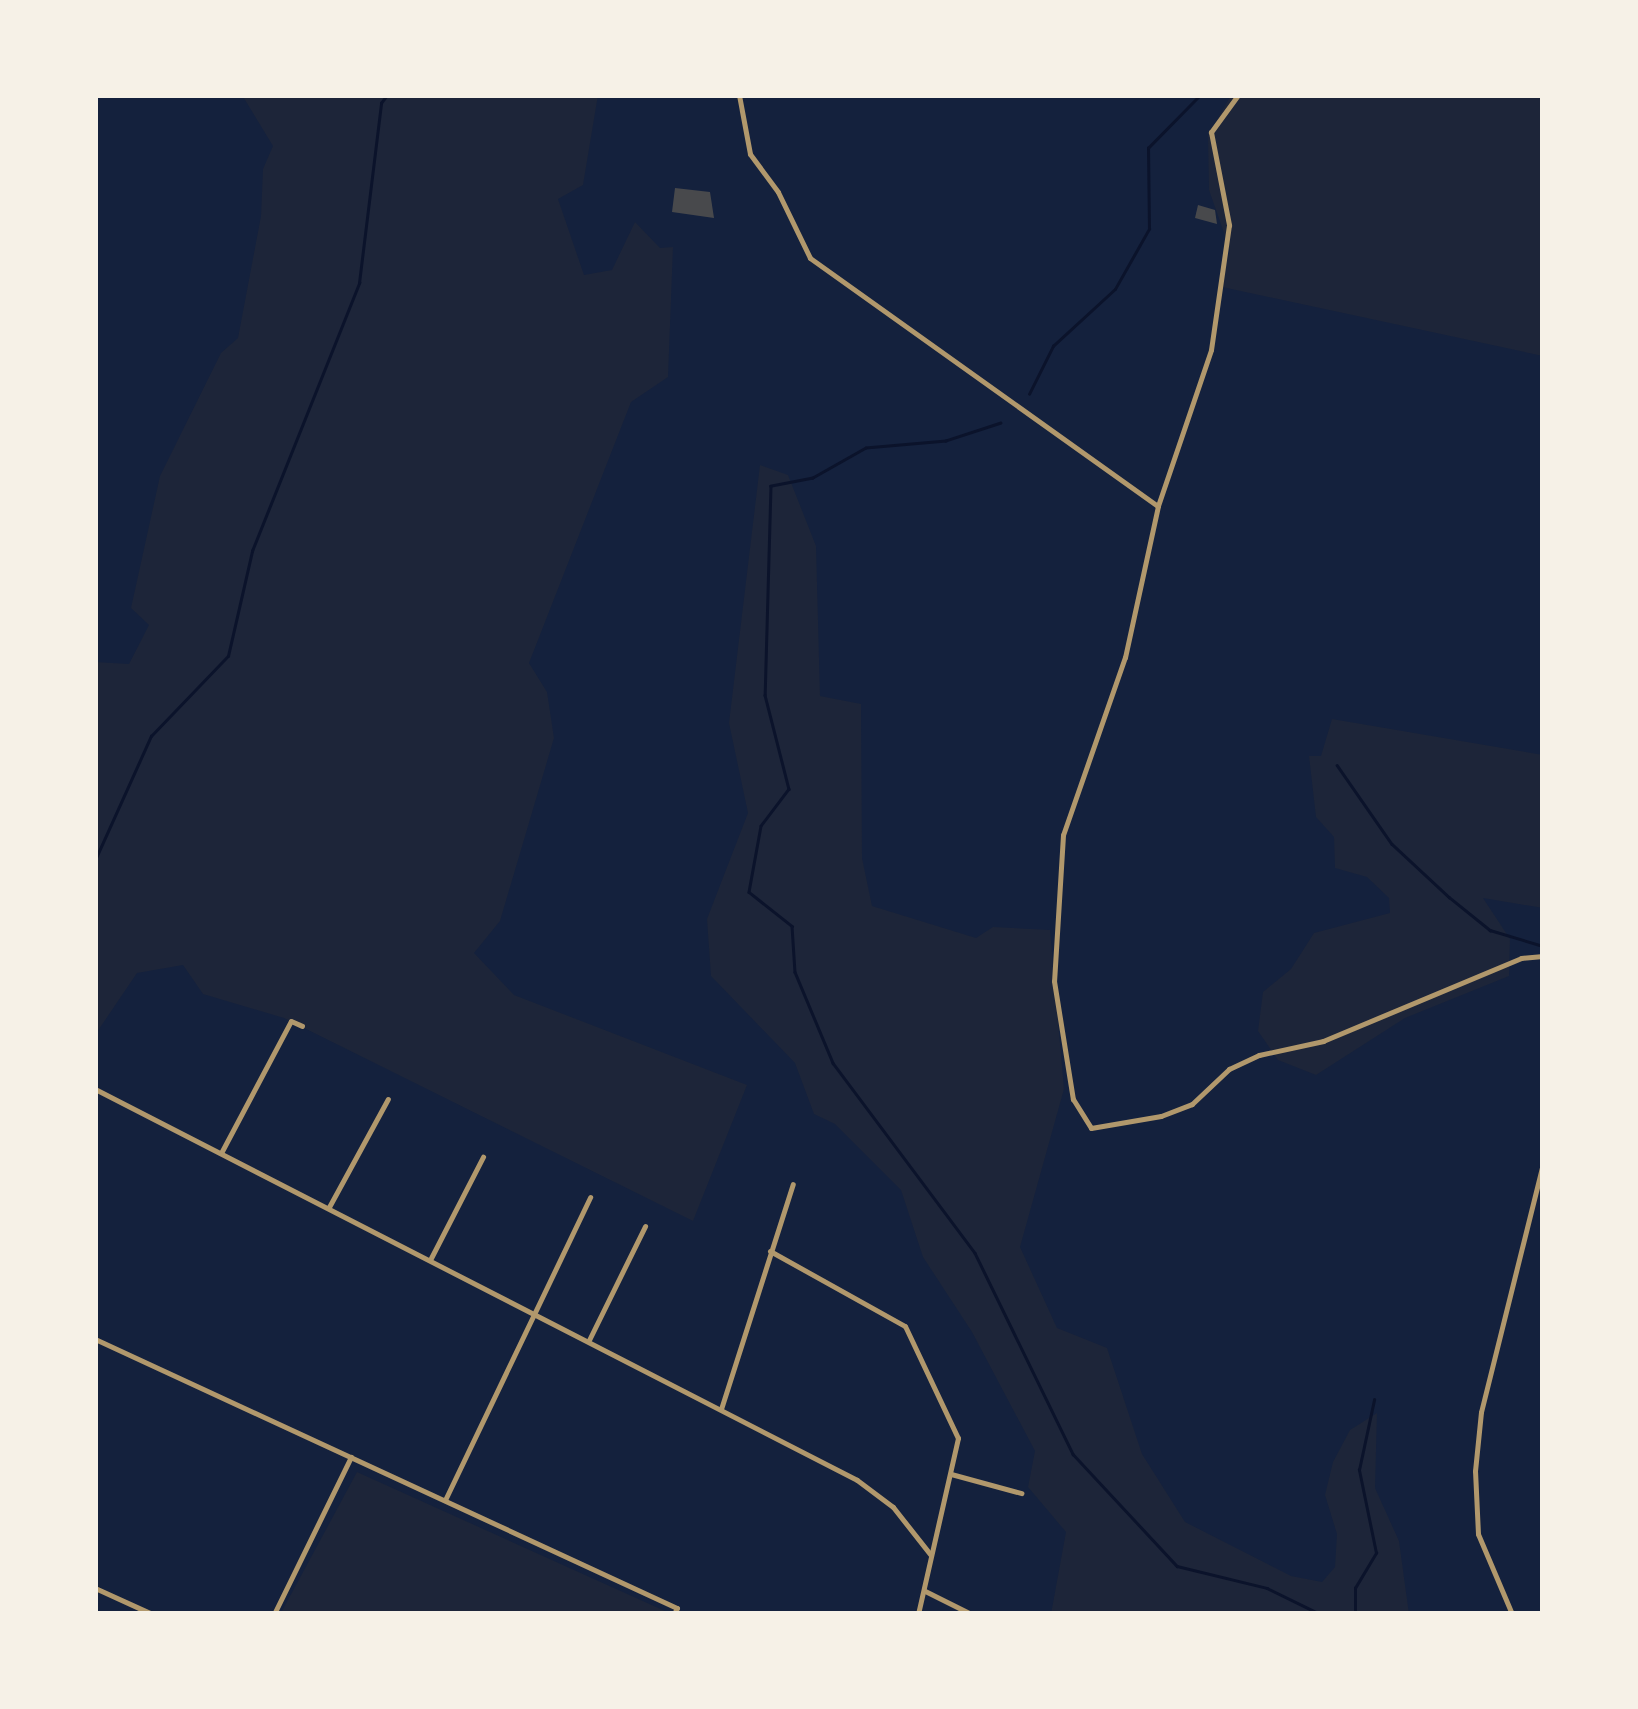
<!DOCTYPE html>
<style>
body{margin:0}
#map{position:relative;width:1638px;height:1709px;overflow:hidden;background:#14213d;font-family:"Space Grotesk",sans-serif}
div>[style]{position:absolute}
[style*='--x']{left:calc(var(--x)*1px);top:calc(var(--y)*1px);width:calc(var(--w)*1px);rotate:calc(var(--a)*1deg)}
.green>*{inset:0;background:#1d2539}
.stream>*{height:2.5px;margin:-1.25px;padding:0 1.25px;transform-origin:1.25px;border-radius:1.25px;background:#0b132b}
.building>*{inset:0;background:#48494c}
.minor>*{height:5px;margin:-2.5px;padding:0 2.5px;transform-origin:2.5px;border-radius:2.5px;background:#b1986c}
span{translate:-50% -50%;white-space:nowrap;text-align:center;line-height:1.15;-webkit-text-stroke:9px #f6f1e7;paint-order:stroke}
.frame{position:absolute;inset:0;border:98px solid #f6f1e7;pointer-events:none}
</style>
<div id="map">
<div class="green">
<div style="clip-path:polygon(242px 95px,598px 95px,583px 185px,558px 199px,584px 275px,612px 270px,635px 222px,660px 248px,673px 247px,668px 377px,631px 402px,529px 663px,547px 692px,554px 738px,500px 921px,474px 953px,514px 995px,747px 1085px,693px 1221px,284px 1018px,203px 994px,183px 965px,137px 973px,95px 1035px,95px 662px,129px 664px,149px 625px,131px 608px,160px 476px,221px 353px,238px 338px,261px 216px,263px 169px,273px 146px)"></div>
<div style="clip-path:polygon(1231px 95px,1543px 95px,1543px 356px,1222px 287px,1219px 292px,1230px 250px,1209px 190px,1208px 136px)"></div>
<div style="clip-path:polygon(760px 465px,788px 475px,816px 546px,820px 696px,861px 704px,862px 858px,872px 906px,976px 938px,993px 927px,1050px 930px,1064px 1089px,1020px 1247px,1057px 1328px,1107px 1348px,1142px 1454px,1185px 1522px,1291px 1576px,1322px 1582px,1335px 1567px,1337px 1534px,1325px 1495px,1333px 1462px,1350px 1430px,1377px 1413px,1375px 1488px,1399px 1541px,1409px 1614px,1051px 1614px,1066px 1532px,1028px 1487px,1035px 1451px,972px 1332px,923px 1257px,901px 1190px,835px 1124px,814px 1114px,795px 1063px,711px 976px,707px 919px,748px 813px,729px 723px)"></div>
<div style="clip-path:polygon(1332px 719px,1543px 755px,1543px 908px,1483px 898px,1510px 939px,1509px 976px,1405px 1018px,1316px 1075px,1278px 1060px,1258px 1031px,1263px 992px,1291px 969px,1314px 933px,1390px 913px,1389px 898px,1367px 877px,1335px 868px,1334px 837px,1316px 817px,1309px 756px,1321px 756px)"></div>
<div style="clip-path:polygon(357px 1472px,665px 1611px,282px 1611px)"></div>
</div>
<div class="stream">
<div style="--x:1029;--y:394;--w:54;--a:-63.4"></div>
<div style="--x:1053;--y:346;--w:84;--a:-42.6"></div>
<div style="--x:1115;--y:289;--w:69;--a:-60.5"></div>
<div style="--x:1149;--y:229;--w:81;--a:-90.7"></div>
<div style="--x:1148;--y:148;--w:74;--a:-45.5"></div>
<div style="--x:1001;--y:423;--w:58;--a:161.9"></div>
<div style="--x:946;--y:441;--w:80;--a:175"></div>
<div style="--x:866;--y:448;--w:61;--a:150.5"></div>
<div style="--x:813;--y:478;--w:43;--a:169.2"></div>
<div style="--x:771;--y:486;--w:209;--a:91.6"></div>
<div style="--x:765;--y:695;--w:97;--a:75.7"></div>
<div style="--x:789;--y:789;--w:46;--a:127.1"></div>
<div style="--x:761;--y:826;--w:67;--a:100.3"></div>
<div style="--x:749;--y:892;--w:55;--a:38.3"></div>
<div style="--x:792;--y:926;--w:46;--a:86.3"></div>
<div style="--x:795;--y:972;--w:99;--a:67.3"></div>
<div style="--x:833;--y:1063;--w:237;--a:53.2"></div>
<div style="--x:975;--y:1253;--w:224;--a:64"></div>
<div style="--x:1073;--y:1454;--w:153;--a:47.1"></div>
<div style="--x:1177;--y:1566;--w:93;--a:13.7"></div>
<div style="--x:1267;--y:1588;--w:59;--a:26.1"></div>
<div style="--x:1337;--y:765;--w:96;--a:55.2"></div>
<div style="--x:1392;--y:844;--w:78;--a:42.9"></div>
<div style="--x:1449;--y:897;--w:53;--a:38.8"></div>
<div style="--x:1490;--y:930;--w:55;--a:16.8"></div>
<div style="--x:95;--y:860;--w:136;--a:-65.7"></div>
<div style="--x:151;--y:736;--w:111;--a:-46.1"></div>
<div style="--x:228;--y:656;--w:108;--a:-77.1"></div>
<div style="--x:252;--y:551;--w:289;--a:-68.2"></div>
<div style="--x:359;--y:283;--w:181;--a:-83"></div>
<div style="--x:381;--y:103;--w:10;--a:-53"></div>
<div style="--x:1355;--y:1614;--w:26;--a:-90"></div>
<div style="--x:1355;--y:1588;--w:41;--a:-59"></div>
<div style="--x:1376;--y:1553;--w:85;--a:-101.6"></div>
<div style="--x:1359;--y:1470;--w:72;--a:-77.9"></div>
</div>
<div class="building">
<div style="clip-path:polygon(675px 188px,710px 192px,714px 218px,672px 212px)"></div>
<div style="clip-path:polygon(1198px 205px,1215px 210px,1217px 224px,1195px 218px)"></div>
</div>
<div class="minor">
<div style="--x:739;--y:95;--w:60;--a:79.4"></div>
<div style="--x:750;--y:154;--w:47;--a:53.6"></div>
<div style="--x:778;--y:192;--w:73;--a:64.1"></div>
<div style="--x:810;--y:258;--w:427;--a:35.5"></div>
<div style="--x:1238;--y:95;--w:46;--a:126.1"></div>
<div style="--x:1211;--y:132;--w:95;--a:79"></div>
<div style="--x:1229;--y:225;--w:126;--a:98.2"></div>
<div style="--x:1211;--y:350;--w:165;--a:108.8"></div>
<div style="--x:1158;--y:506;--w:155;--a:102.3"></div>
<div style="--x:1125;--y:657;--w:188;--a:109.2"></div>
<div style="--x:1063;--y:835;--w:146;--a:93.5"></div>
<div style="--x:1054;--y:981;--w:120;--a:80.9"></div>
<div style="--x:1073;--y:1099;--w:34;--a:58"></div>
<div style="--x:1091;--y:1128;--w:71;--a:-9.7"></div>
<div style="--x:1161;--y:1116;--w:33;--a:-21"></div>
<div style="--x:1192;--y:1104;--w:51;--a:-43.4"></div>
<div style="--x:1229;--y:1069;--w:33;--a:-25"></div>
<div style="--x:1259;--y:1055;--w:66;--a:-12.3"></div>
<div style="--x:1323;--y:1041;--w:215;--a:-22.7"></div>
<div style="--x:1521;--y:958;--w:22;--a:-5"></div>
<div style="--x:95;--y:1089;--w:856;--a:27.16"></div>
<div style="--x:857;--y:1480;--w:45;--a:36.9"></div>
<div style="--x:893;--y:1507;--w:60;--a:51.8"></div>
<div style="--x:221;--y:1153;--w:149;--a:-62.1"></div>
<div style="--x:291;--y:1021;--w:12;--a:24"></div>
<div style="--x:329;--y:1207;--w:123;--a:-61.4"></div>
<div style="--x:770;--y:1251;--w:154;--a:29.1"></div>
<div style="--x:905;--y:1326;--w:124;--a:64.7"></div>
<div style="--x:958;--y:1438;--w:180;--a:102.8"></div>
<div style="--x:431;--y:1258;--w:114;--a:-62.8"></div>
<div style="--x:95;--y:1339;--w:641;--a:24.81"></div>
<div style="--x:677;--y:1608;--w:7;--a:117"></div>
<div style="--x:589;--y:1340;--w:127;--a:-63.8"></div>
<div style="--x:721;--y:1409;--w:236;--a:-72.3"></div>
<div style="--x:951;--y:1474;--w:73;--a:15.2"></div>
<div style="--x:445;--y:1500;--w:336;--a:-64.4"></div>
<div style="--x:95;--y:1588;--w:63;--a:24.5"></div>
<div style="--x:925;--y:1591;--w:51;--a:26.6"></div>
<div style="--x:274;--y:1614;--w:175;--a:-63.9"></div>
<div style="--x:1512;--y:1614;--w:87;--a:-113"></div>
<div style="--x:1478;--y:1534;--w:63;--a:-92.7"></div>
<div style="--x:1475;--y:1471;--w:59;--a:-84.2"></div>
<div style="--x:1481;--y:1412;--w:257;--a:-76"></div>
</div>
<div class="frame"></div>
</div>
